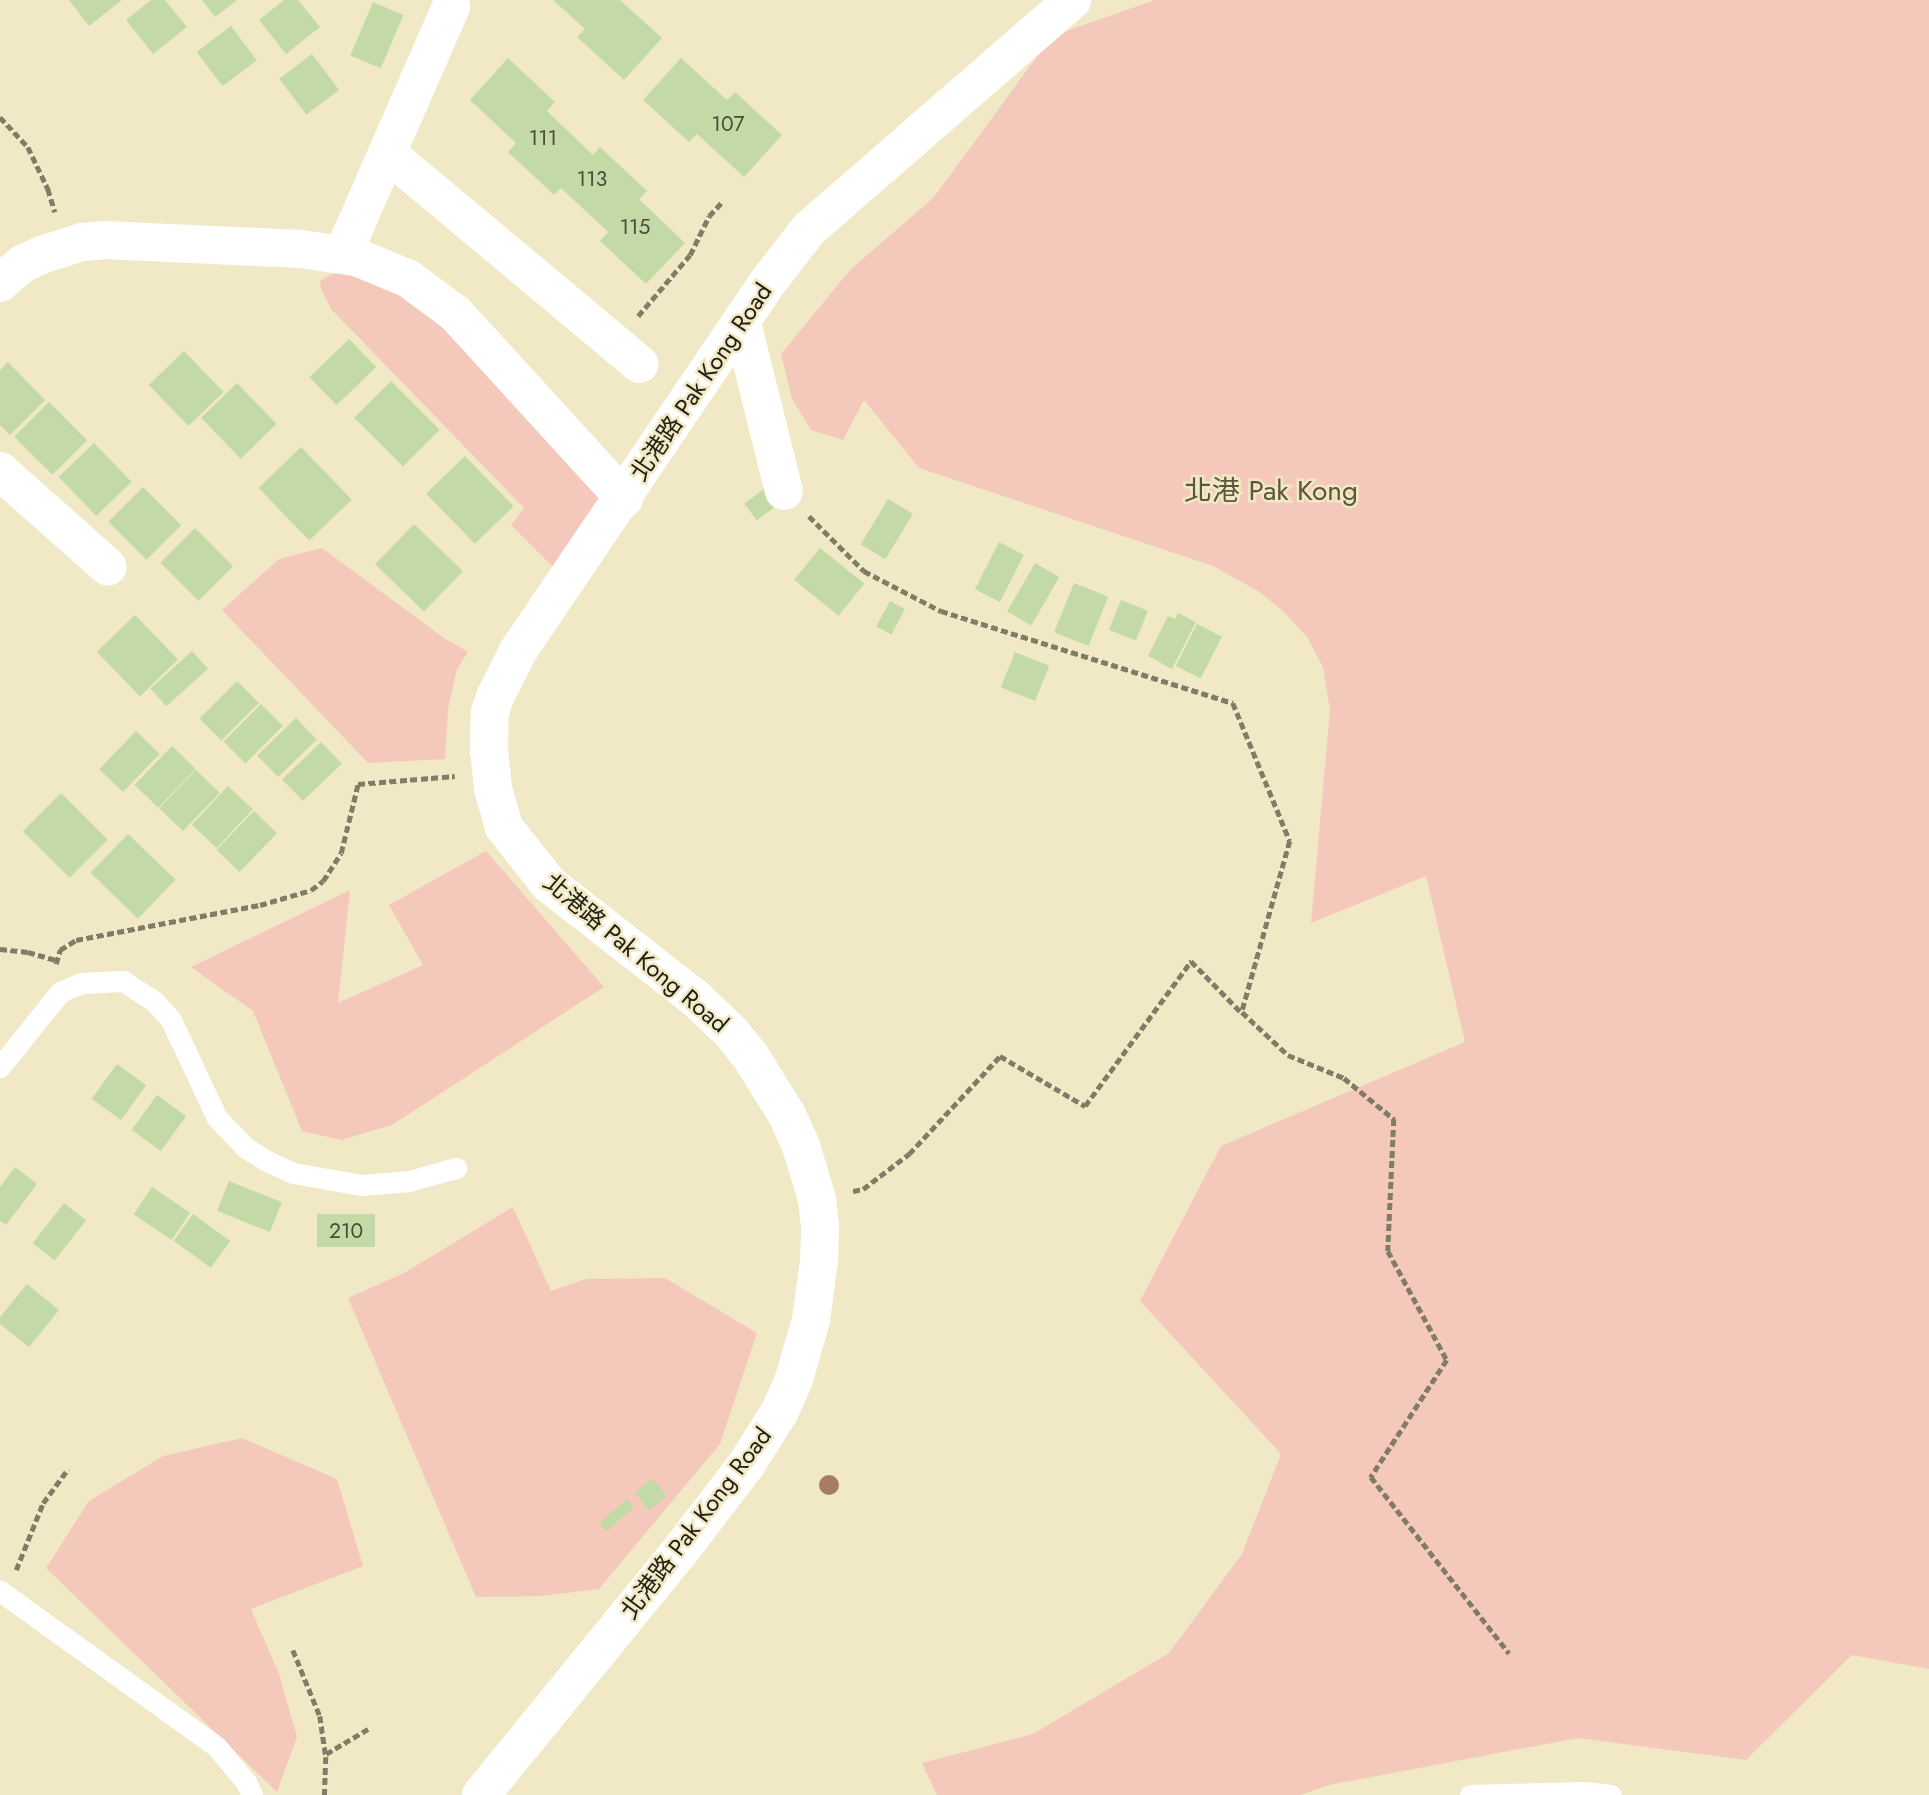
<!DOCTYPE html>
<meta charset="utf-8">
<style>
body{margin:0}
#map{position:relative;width:1929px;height:1795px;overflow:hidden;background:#f1e9c6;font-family:Jost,"Noto Sans TC",sans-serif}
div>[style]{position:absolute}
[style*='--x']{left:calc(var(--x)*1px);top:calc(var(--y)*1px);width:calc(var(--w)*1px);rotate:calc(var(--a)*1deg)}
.green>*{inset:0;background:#f5c8bc}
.building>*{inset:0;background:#c4daa6;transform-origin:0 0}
.path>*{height:4.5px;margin-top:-2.25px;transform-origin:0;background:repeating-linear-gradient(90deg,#817c65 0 7px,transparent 0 10.5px)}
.service>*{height:21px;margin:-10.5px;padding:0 10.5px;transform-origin:10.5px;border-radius:10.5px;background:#fff}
.minor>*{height:38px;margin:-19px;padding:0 19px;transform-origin:19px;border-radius:19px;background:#fff}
.trees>*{width:20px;height:20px;margin:-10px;border-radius:50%;background:#a67c62}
span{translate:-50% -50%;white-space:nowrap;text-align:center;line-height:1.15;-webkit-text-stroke:5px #f1e9c6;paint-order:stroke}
.number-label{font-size:21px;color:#494c36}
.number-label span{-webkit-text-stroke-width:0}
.street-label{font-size:24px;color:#201d11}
.quarter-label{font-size:28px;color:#5e5638}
</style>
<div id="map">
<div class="green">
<div style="clip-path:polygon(1155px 0,1929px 0,1929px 1669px,1852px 1655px,1746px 1760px,1578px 1738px,1329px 1785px,1300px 1795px,937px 1795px,922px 1763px,1033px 1734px,1169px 1653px,1242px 1554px,1281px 1454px,1140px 1301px,1221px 1146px,1465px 1042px,1426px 876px,1311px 923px,1330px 710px,1323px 667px,1307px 637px,1283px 611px,1258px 591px,1213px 566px,919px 468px,864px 400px,843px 440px,811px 430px,792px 399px,781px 354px,850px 270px,934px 197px,1052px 36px)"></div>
<div style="clip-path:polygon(349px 266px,421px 299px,616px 504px,563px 577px,511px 525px,524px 508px,331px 309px,320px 287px,321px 280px)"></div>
<div style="clip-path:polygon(322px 548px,444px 638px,468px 652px,457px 669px,448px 709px,445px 759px,368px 763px,222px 610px,279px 559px)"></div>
<div style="clip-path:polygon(486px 851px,604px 987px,392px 1125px,341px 1140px,302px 1131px,253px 1011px,191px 967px,350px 890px,338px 1003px,423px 965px,389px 905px)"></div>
<div style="clip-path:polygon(513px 1207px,551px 1291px,586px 1279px,665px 1278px,757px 1333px,720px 1444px,599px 1589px,541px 1596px,476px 1597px,348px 1298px,404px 1273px)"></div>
<div style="clip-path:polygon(242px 1438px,337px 1479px,363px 1566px,251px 1609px,279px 1674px,297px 1737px,277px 1792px,46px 1568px,89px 1501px,163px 1456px)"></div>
</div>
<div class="building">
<div style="clip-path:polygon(69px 0,122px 0,89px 26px)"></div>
<div style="clip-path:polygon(151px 0,165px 0,187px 27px,153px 54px,126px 20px)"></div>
<div style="clip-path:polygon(202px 0,237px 0,215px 17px)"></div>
<div style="clip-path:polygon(284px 0,298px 0,320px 27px,286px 54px,259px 20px)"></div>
<div style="clip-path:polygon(553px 0,620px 0,662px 38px,624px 80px,577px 37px,585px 29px)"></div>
<div style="left:373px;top:2px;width:33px;height:58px;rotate:23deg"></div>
<div style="left:231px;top:26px;width:43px;height:43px;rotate:53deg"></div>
<div style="left:312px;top:54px;width:45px;height:41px;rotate:53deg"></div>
<div style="clip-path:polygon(508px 58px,555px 102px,547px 111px,593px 155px,600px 147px,647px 191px,639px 199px,685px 243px,646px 284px,600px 241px,608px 232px,561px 188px,554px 195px,508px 152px,516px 143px,470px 100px)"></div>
<div style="clip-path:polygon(681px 58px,727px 100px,735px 92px,782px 135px,744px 177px,697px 134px,689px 142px,643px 100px)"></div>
<div style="left:349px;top:339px;width:39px;height:55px;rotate:46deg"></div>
<div style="left:184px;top:351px;width:57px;height:49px;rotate:46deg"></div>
<div style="clip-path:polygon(8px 362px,45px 400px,10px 435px,0 425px,0 370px)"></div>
<div style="left:391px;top:381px;width:69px;height:52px;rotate:45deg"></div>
<div style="left:237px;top:383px;width:57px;height:50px;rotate:46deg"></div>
<div style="left:49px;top:402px;width:54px;height:49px;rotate:45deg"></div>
<div style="left:94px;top:443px;width:54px;height:49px;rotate:46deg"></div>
<div style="left:301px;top:447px;width:73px;height:59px;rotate:46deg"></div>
<div style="left:465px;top:456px;width:70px;height:54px;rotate:46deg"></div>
<div style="left:769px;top:485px;width:21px;height:31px;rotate:53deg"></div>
<div style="left:143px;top:487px;width:54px;height:49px;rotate:45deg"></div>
<div style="left:888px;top:499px;width:29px;height:53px;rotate:31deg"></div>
<div style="left:414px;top:524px;width:68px;height:56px;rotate:44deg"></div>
<div style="left:195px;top:528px;width:54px;height:49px;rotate:45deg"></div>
<div style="left:999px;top:542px;width:28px;height:53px;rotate:27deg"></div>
<div style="left:820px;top:548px;width:57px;height:41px;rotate:39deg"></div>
<div style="left:1035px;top:563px;width:28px;height:56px;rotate:30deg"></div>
<div style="left:1074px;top:583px;width:37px;height:53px;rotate:22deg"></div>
<div style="left:1121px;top:600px;width:29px;height:32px;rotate:22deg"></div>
<div style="left:890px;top:601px;width:17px;height:29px;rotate:28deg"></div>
<div style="clip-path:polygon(1178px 613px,1196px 622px,1172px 669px,1148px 656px,1168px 616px,1175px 619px)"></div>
<div style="left:135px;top:615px;width:62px;height:53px;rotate:46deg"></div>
<div style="left:1197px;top:624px;width:28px;height:47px;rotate:27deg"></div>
<div style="left:192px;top:651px;width:24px;height:56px;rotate:48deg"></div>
<div style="left:1015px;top:652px;width:37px;height:38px;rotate:22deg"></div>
<div style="left:237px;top:681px;width:31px;height:53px;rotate:45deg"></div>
<div style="left:261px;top:704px;width:31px;height:53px;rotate:45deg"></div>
<div style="left:296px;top:718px;width:30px;height:54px;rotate:46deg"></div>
<div style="left:136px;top:731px;width:33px;height:53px;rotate:44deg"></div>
<div style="left:321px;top:742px;width:30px;height:54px;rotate:46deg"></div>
<div style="left:172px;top:746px;width:33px;height:54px;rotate:44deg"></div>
<div style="left:196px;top:770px;width:33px;height:53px;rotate:44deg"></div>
<div style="left:228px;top:786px;width:34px;height:53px;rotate:43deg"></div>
<div style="left:61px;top:793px;width:66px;height:54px;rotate:45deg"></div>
<div style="left:254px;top:811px;width:32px;height:54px;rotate:44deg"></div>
<div style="left:128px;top:834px;width:66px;height:54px;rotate:44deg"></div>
<div style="left:117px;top:1064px;width:36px;height:43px;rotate:36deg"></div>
<div style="left:157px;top:1095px;width:36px;height:43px;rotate:36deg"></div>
<div style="clip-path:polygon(15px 1167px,37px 1184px,6px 1225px,0 1221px,0 1187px)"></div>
<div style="left:229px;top:1181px;width:57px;height:32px;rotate:22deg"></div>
<div style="left:152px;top:1187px;width:46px;height:33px;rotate:34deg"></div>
<div style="left:64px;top:1203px;width:28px;height:51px;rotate:38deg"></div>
<div style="left:193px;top:1214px;width:46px;height:33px;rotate:36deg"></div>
<div style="left:375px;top:1214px;width:33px;height:58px;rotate:90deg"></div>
<div style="clip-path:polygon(27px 1284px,59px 1310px,29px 1347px,0 1324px,0 1317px)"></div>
<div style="left:652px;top:1478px;width:23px;height:23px;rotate:50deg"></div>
<div style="left:627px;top:1499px;width:11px;height:37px;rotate:49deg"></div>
</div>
<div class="path">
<div style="--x:0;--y:117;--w:41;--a:47"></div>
<div style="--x:28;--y:147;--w:47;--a:64.5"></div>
<div style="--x:48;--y:189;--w:24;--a:73"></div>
<div style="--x:638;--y:316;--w:80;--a:-49.6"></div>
<div style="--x:690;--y:255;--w:43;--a:-64"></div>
<div style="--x:709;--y:216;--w:19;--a:-47"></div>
<div style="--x:809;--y:516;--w:78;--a:45"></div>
<div style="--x:864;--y:571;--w:87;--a:27.5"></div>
<div style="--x:941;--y:611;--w:306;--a:17.5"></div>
<div style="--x:1233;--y:703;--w:149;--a:67.6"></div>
<div style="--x:1290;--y:841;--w:178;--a:105.7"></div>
<div style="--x:1242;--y:1012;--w:63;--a:43.1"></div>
<div style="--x:1288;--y:1055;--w:61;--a:22.3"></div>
<div style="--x:1344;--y:1078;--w:65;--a:39.4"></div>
<div style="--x:1394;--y:1119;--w:132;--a:92.6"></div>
<div style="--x:1388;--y:1251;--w:124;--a:61.6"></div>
<div style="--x:1447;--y:1360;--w:140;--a:123"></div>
<div style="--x:1371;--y:1477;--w:224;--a:51.9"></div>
<div style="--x:0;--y:949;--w:28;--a:6"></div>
<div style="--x:28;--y:952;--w:29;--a:16"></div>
<div style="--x:56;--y:964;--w:15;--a:-74"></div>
<div style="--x:60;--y:950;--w:19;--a:-32"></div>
<div style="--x:76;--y:940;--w:187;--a:-10.8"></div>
<div style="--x:260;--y:905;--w:53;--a:-16.4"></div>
<div style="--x:311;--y:890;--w:15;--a:-37"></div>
<div style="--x:323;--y:881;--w:33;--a:-57"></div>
<div style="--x:341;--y:853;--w:71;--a:-76.2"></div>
<div style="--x:358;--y:784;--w:97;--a:-4.7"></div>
<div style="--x:853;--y:1191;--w:10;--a:-11"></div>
<div style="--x:863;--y:1189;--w:58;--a:-37.3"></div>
<div style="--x:909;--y:1154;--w:134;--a:-47.1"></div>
<div style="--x:1000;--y:1056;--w:99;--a:30.5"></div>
<div style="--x:1085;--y:1106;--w:180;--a:-53.8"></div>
<div style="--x:1191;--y:961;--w:71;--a:45.6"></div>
<div style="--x:16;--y:1570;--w:72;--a:-68.1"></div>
<div style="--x:43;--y:1503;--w:42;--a:-53.7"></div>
<div style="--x:293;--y:1650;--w:71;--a:67.8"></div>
<div style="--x:320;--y:1716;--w:41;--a:81.7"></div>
<div style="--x:326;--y:1757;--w:38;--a:92"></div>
<div style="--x:326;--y:1754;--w:49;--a:-30.8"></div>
</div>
<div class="service">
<div style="--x:0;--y:1067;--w:96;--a:-51.3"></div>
<div style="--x:60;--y:992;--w:23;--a:-23"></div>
<div style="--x:81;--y:983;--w:42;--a:-2.7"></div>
<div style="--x:123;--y:981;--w:37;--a:33"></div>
<div style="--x:154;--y:1001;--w:25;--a:48"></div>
<div style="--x:171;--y:1020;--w:108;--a:64.9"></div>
<div style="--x:217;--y:1118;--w:42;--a:46"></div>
<div style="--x:246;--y:1148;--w:22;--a:32"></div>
<div style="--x:265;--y:1160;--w:31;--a:25"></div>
<div style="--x:293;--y:1173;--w:70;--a:9.9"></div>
<div style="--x:362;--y:1185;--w:47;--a:-4.9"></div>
<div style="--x:409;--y:1181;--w:49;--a:-15.5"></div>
<div style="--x:0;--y:1591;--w:266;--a:35.7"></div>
<div style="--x:216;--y:1746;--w:47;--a:50.2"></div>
<div style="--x:246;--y:1782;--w:14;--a:65"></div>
<div style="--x:1470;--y:1795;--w:115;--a:-1.5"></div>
<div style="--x:1585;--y:1792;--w:26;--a:7"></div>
</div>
<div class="minor">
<div style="--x:387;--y:153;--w:329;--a:39.9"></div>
<div style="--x:343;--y:254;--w:270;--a:-66.4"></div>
<div style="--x:0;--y:283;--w:29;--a:-41"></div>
<div style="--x:22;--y:264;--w:21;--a:-25"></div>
<div style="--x:41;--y:255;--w:43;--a:-17.6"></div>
<div style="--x:82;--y:242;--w:22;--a:-5"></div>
<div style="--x:104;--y:240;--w:197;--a:2.6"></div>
<div style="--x:301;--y:249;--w:56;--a:8.3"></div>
<div style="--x:356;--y:257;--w:57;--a:22.5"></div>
<div style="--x:409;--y:279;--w:57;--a:36.5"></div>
<div style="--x:455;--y:313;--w:251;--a:47.6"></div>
<div style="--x:742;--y:323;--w:173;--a:76"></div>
<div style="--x:0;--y:471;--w:144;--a:41.6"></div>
<div style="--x:481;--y:1795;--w:321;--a:-50.8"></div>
<div style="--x:684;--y:1546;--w:102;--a:-52.6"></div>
<div style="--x:746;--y:1465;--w:64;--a:-57.8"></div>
<div style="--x:780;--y:1411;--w:35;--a:-66"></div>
<div style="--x:794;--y:1379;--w:61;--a:-73.9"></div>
<div style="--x:811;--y:1320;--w:60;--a:-82.3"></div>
<div style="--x:819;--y:1261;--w:34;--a:-88"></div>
<div style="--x:820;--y:1227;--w:28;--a:-96"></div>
<div style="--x:817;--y:1199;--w:55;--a:-106.8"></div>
<div style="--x:801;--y:1146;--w:34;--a:-114"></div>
<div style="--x:787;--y:1115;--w:68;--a:-121.8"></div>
<div style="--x:751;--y:1057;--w:32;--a:-129"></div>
<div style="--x:731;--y:1032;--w:50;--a:-136.6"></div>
<div style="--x:695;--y:998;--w:185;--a:-142"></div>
<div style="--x:549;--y:884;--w:73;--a:-128.3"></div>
<div style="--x:504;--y:827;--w:41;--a:-105.8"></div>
<div style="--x:493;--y:788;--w:37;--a:-96"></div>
<div style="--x:489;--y:751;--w:39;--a:-89"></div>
<div style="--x:490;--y:712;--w:18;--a:-71"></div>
<div style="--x:496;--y:695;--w:49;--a:-63.4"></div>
<div style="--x:518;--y:651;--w:451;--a:-55.9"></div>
<div style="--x:771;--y:278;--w:62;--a:-52.2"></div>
<div style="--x:809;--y:229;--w:349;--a:-41"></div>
</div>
<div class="trees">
<div style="left:829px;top:1485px"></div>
</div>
<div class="number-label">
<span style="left:728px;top:124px">107</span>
<span style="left:543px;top:138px">111</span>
<span style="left:592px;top:179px">113</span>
<span style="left:635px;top:227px">115</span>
<span style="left:346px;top:1231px">210</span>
</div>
<div class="street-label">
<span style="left:701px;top:382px;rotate:-56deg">北港路 Pak Kong Road</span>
<span style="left:636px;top:953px;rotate:40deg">北港路 Pak Kong Road</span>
<span style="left:696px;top:1523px;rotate:-53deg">北港路 Pak Kong Road</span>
</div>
<div class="quarter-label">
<span style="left:1271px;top:491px">北港 Pak Kong</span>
</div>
</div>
